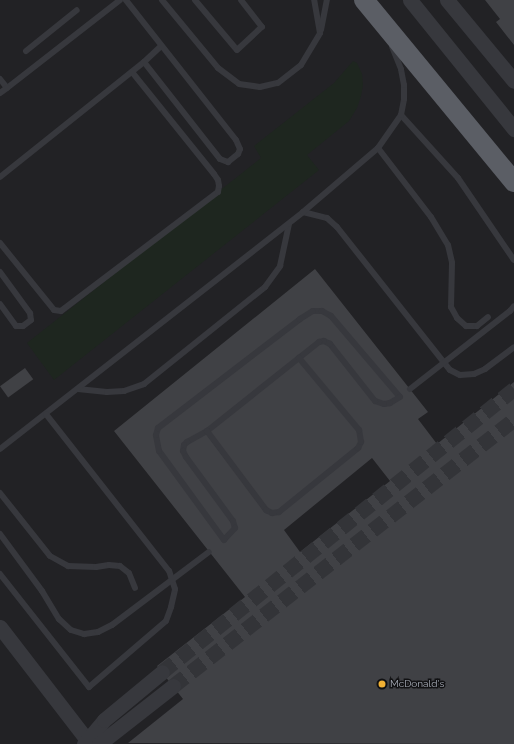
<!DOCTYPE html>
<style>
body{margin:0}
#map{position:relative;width:514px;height:744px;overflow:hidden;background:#161618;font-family:Raleway,sans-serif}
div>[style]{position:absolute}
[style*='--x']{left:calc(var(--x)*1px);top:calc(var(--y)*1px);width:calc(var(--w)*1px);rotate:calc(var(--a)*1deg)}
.built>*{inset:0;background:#222225;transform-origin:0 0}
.green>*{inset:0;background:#1e261f}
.building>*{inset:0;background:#404145;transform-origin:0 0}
.tertiary-tunnel>*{height:15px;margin-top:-7.5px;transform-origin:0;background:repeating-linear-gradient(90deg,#333438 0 15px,transparent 0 23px)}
.service>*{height:6px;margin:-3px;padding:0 3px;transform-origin:3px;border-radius:3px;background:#37383d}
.tertiary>*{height:15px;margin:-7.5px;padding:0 7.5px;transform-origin:7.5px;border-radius:7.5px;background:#37383d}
.trunk>*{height:20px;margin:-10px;padding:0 10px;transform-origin:10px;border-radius:10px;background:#5b5e65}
.service-bridge>*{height:6px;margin:-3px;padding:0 3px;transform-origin:3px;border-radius:3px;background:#37383d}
.tertiary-bridge>*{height:15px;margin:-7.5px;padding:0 7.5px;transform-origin:7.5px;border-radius:7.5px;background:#37383d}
.dots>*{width:11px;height:11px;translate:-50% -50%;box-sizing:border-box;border:2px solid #111113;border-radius:50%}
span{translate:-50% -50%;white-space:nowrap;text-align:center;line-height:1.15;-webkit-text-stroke:3px #111113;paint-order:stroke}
.poi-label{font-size:10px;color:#a8adb8}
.left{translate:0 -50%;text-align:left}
</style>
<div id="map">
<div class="built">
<div style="left:0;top:0;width:514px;height:744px"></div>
</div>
<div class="green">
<div style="clip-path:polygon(353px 61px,357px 63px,362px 74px,363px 85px,361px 96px,357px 108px,349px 121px,307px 155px,319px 170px,54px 380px,27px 343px,261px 158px,254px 146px,334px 83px)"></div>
</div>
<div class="building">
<div style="clip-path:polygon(485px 0,514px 0,514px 45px,496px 22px,500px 19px)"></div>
<div style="clip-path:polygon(evenodd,315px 269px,428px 412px,418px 419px,437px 444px,514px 382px,514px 744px,128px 743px,183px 699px,157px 666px,245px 597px,114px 431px,315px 269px,372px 458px,390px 481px,300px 552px,284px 530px,372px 458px)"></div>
<div style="left:25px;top:368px;width:14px;height:31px;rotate:54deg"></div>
</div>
<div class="tertiary-tunnel">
<div style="--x:162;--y:672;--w:452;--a:-38.8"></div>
<div style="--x:173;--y:686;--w:432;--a:-38"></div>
</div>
<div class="service">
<div style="--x:162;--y:0;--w:88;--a:50.5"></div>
<div style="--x:218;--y:68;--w:26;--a:37"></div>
<div style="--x:239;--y:84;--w:21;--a:8"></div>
<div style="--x:260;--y:87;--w:18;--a:-13"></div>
<div style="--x:278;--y:83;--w:29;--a:-38"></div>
<div style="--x:301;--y:65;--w:37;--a:-59"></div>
<div style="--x:320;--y:33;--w:34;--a:-100"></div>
<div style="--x:195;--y:0;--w:65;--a:50"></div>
<div style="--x:237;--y:50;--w:34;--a:-43"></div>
<div style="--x:262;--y:27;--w:34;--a:-128"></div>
<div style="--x:321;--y:30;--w:31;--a:-79"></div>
<div style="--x:26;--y:51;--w:65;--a:-38.8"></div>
<div style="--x:144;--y:62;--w:23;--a:-43"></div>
<div style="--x:0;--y:79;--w:11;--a:52"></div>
<div style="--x:7;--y:88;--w:143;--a:-37.9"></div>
<div style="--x:0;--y:93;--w:9;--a:-36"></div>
<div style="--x:401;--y:115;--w:85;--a:47.9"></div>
<div style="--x:458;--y:178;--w:99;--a:55.7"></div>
<div style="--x:378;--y:148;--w:87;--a:52.5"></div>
<div style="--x:431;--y:217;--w:33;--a:59"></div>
<div style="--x:448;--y:245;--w:18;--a:77"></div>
<div style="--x:452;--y:263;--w:44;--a:91.3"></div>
<div style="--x:451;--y:307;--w:13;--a:61"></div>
<div style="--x:457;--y:318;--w:12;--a:42"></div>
<div style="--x:466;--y:326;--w:11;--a:0"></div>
<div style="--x:477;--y:326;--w:14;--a:-39"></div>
<div style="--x:0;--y:177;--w:184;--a:-38.6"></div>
<div style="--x:144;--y:62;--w:123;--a:51.9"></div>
<div style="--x:220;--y:159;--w:9;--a:21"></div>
<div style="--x:228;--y:162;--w:13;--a:-39"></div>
<div style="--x:238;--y:154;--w:5;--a:-68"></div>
<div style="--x:240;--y:149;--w:10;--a:-114"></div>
<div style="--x:236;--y:140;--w:178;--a:-128.2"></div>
<div style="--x:303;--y:212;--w:25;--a:14"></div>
<div style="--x:327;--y:218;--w:13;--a:42"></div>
<div style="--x:337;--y:227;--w:182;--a:51.7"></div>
<div style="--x:450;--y:370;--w:11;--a:27"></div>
<div style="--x:460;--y:375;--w:14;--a:-4"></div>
<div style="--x:474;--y:374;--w:12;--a:-24"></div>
<div style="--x:485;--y:369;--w:36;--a:-37"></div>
<div style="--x:0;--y:243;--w:86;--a:51.1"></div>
<div style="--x:54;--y:310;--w:7;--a:8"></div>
<div style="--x:61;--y:311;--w:197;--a:-37.2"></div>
<div style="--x:218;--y:192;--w:6;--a:-81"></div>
<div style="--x:219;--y:186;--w:6;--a:-99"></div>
<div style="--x:218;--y:180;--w:7;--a:-124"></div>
<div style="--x:214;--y:174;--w:131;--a:-128.8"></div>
<div style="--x:0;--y:272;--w:51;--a:53.8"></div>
<div style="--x:30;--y:313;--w:7;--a:82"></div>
<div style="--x:31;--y:320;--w:10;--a:143"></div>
<div style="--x:23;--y:326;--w:7;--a:180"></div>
<div style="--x:16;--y:326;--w:27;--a:-126"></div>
<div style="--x:313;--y:311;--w:9;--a:0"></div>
<div style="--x:322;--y:311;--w:10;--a:29"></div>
<div style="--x:331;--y:316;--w:106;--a:49.6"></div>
<div style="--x:400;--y:397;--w:12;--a:149"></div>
<div style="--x:390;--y:403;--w:6;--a:171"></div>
<div style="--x:384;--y:404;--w:9;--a:-162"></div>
<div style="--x:375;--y:401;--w:73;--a:-128.3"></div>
<div style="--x:330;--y:344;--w:7;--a:-153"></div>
<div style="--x:324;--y:341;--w:5;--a:169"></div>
<div style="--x:319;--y:342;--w:143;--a:141.5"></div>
<div style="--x:207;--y:431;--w:23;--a:151"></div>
<div style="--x:187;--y:442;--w:4;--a:135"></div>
<div style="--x:184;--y:445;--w:6;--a:99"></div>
<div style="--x:183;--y:451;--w:7;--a:63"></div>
<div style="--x:186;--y:457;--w:79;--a:53.7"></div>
<div style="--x:233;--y:521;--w:7;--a:74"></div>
<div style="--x:235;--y:528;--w:16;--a:133"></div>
<div style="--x:224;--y:540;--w:110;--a:-126.1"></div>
<div style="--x:159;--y:451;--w:16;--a:-101"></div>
<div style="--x:156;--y:435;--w:7;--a:-74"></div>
<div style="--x:158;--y:428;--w:179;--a:-37.5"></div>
<div style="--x:300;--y:319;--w:15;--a:-32"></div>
<div style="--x:78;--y:389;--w:29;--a:6"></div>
<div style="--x:107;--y:392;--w:17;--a:-3"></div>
<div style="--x:124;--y:391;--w:21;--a:-19"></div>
<div style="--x:144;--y:384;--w:155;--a:-38.7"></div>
<div style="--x:265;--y:287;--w:26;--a:-54"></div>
<div style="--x:280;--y:266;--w:43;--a:-77.9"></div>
<div style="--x:207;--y:431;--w:99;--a:53.2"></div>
<div style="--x:266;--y:510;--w:7;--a:27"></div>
<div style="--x:272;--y:513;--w:7;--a:-8"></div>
<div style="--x:279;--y:512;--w:102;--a:-39"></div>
<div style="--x:358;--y:448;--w:7;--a:-63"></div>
<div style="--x:361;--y:442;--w:12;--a:-99"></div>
<div style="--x:359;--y:430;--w:94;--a:-129.8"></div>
<div style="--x:0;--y:449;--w:385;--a:-38"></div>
<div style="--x:303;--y:212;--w:99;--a:-40.5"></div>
<div style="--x:378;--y:148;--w:40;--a:-55.1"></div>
<div style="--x:401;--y:115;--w:16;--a:-79"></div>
<div style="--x:404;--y:99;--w:14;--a:-90"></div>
<div style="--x:404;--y:85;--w:16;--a:-101"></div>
<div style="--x:401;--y:69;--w:24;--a:-112"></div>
<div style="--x:0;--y:493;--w:80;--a:51.6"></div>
<div style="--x:50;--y:556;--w:21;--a:29"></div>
<div style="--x:68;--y:566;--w:28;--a:2"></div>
<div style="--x:96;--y:567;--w:13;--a:-9"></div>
<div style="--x:109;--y:565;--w:11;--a:5"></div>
<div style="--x:120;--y:566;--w:11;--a:38"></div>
<div style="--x:129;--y:573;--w:16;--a:68"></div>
<div style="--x:0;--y:534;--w:71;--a:53.6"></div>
<div style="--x:0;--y:574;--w:144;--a:51.8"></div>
<div style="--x:89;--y:687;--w:101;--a:-40.6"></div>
<div style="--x:166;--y:621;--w:15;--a:-70"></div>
<div style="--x:171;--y:607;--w:18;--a:-77"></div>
<div style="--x:175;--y:589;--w:19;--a:-108"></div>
<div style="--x:169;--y:571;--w:199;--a:-128.1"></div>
</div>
<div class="tertiary">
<div style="--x:410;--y:0;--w:166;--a:51.1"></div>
<div style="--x:447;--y:0;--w:105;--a:50.4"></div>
<div style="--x:0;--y:627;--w:148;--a:52.4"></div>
</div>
<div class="trunk">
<div style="--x:364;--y:0;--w:236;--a:50.5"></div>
</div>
<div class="service-bridge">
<div style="--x:410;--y:389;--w:127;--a:-38"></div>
<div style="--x:510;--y:311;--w:6;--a:-51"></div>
<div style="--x:42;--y:591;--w:33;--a:59"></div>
<div style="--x:59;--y:619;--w:16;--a:43"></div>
<div style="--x:71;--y:630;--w:14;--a:17"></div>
<div style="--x:84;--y:634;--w:14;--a:-8"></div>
<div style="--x:98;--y:632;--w:16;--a:-27"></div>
<div style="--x:112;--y:625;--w:121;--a:-37"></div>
</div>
<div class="tertiary-bridge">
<div style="--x:84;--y:744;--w:31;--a:-50"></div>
<div style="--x:104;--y:720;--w:75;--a:-39.6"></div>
<div style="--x:99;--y:744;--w:94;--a:-38.1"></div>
</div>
<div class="dots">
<div style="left:382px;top:684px;background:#f2b134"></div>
</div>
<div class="poi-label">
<span class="left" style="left:390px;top:684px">McDonald's</span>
</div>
</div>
